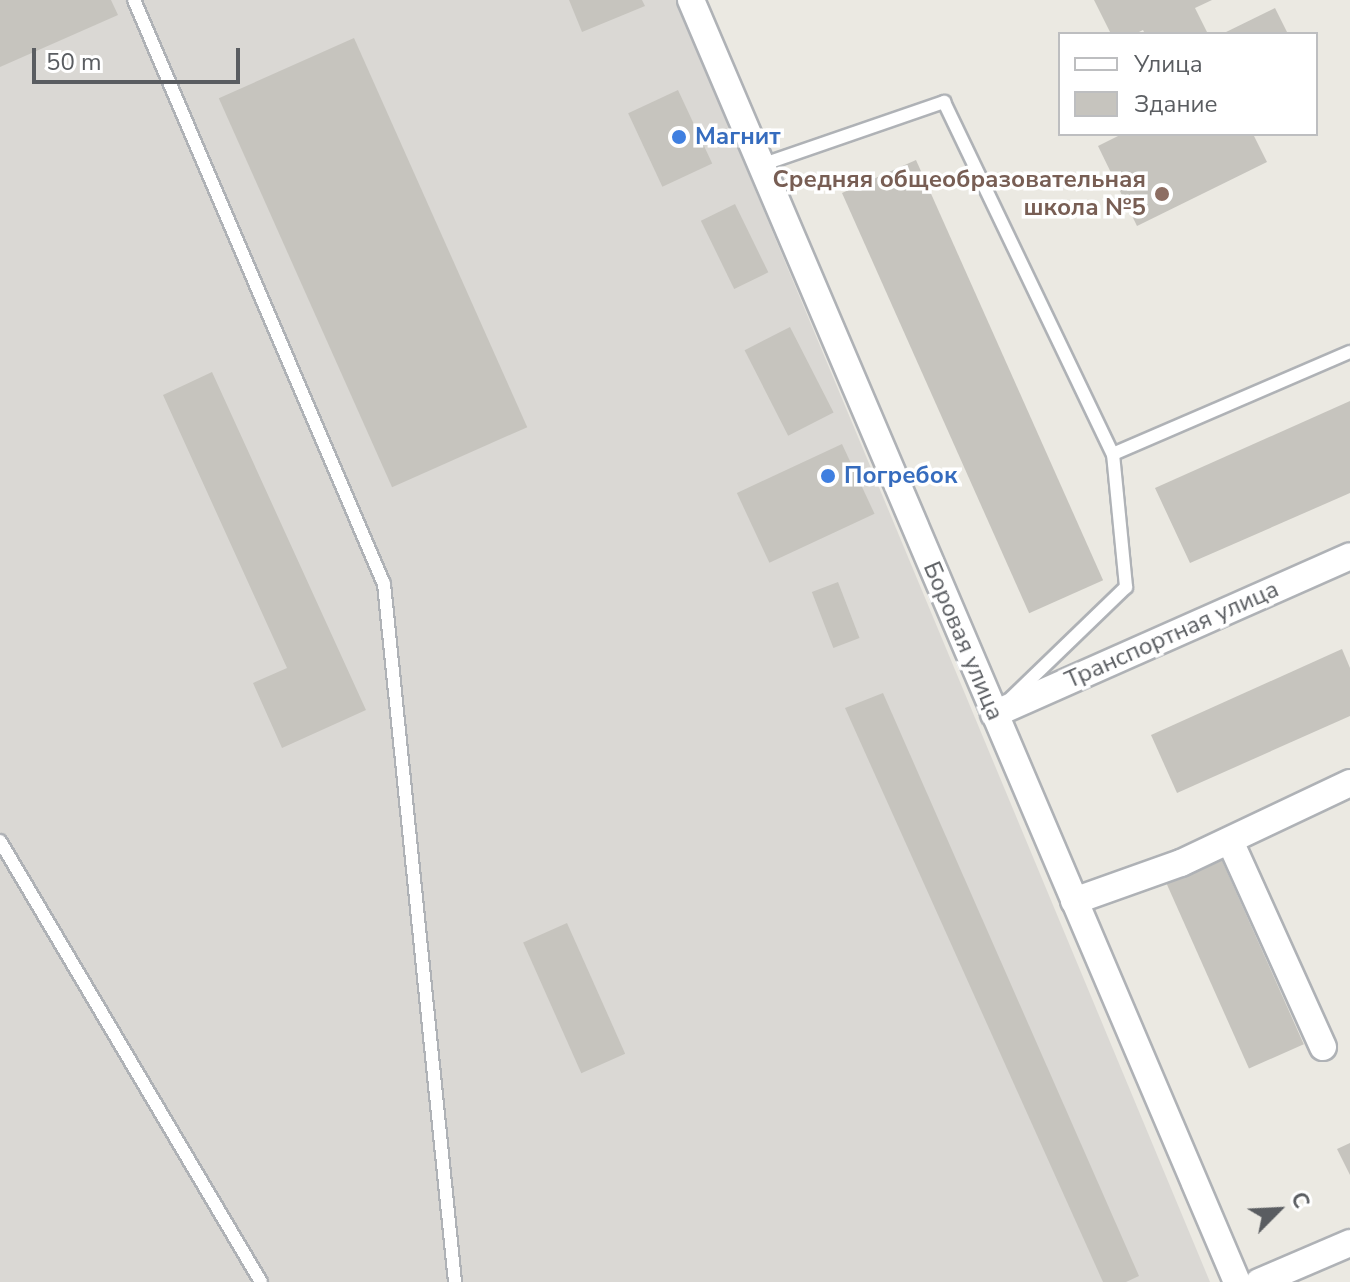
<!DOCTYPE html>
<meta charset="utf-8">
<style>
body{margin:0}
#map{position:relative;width:1350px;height:1282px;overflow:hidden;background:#ebe9e2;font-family:"Nunito Sans",sans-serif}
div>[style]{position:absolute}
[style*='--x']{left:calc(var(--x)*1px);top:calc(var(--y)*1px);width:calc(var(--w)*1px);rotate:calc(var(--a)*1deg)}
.industrial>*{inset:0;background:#dad8d4}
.building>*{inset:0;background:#c6c4be;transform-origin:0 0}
.roads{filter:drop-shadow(2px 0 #afb2b6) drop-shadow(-2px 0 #afb2b6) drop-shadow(0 2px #afb2b6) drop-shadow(0 -2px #afb2b6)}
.service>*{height:12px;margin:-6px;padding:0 6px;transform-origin:6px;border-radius:6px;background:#fff}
.minor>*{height:26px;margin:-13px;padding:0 13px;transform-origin:13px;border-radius:13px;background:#fff}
.dots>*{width:22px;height:22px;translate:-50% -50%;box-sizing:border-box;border:4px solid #fff;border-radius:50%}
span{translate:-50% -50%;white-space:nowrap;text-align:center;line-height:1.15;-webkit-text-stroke:7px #fff;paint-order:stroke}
.shop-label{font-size:24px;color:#366cbe;font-weight:700}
.left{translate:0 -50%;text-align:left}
.education-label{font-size:24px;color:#785e54;font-weight:700}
.right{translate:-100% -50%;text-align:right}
.street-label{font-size:24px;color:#5a5d61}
.legend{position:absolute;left:1058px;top:32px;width:260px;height:104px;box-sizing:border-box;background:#fff;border:2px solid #bdbec0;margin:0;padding:10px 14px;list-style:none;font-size:24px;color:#5a5d61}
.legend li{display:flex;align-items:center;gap:16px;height:40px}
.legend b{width:40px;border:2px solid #bdbec0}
.north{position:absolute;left:1238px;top:1170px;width:80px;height:80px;-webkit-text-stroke:6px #fff;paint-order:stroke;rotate:66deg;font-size:22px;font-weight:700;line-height:32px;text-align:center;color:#5a5d61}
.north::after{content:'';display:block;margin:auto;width:28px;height:36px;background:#5a5d61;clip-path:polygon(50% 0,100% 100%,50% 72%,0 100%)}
.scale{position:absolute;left:32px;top:48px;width:208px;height:36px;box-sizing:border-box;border:4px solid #5a5d61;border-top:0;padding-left:10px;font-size:24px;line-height:28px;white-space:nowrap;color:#5a5d61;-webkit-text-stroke:6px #fff;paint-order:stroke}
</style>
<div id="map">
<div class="industrial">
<div style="clip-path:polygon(0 0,676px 0,1210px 1282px,0 1282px)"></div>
</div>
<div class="building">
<div style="clip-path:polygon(0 0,111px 0,118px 15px,0 67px)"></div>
<div style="clip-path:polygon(569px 0,642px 0,645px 6px,582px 32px)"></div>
<div style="clip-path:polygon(1094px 0,1212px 0,1195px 8px,1208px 34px,1145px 34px,1143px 30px,1135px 34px,1111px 34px)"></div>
<div style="clip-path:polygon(1275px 8px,1288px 34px,1222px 34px)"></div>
<div style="left:354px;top:38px;width:426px;height:148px;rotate:66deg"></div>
<div style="left:678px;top:90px;width:81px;height:55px;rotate:65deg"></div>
<div style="clip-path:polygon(1122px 134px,1253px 134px,1267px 162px,1137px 226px,1098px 146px)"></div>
<div style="left:916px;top:160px;width:460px;height:81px;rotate:66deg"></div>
<div style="left:735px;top:204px;width:76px;height:38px;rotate:64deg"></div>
<div style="left:790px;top:327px;width:96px;height:51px;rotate:63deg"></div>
<div style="clip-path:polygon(212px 372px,366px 710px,282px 748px,253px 683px,287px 668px,163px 395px)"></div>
<div style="clip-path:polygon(1350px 401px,1350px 493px,1190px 563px,1155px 488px)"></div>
<div style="left:842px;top:444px;width:77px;height:116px;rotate:65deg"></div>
<div style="left:838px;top:582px;width:60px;height:28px;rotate:69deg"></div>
<div style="clip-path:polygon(1342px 649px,1350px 668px,1350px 716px,1177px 793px,1151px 735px)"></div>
<div style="clip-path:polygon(883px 693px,1139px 1276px,1126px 1282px,1103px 1282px,845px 708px)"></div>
<div style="left:1220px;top:856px;width:206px;height:60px;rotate:66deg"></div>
<div style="left:567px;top:923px;width:143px;height:48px;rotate:66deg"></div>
<div style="clip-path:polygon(1350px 1143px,1350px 1175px,1337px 1149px)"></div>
</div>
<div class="roads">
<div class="service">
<div style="--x:134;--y:0;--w:635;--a:66.83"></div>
<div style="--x:384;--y:584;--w:702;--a:84.19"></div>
<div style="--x:761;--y:165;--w:194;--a:-19"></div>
<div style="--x:944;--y:102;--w:390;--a:64.4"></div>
<div style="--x:1113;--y:454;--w:134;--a:84.4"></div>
<div style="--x:1126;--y:587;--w:160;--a:136"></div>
<div style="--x:1113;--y:454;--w:258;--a:-23.3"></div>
<div style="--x:0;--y:841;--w:512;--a:59.38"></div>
</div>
<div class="minor">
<div style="--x:691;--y:0;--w:1393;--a:66.93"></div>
<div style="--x:994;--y:714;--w:389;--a:-23.9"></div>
<div style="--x:1230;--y:841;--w:226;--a:65.7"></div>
<div style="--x:1074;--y:901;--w:114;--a:-19.6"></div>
<div style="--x:1181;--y:863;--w:187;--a:-25.3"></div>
<div style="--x:1259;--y:1282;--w:99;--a:-23.2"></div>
</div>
</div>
<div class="dots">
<div style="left:679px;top:137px;background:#3f7fe0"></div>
<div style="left:1162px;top:194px;background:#8d6e63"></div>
<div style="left:828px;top:476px;background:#3f7fe0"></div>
</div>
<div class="shop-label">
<span class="left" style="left:695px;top:137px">Магнит</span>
<span class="left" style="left:844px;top:476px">Погребок</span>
</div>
<div class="education-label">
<span class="right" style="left:1146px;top:194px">Средняя общеобразовательная<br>школа №5</span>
</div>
<div class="street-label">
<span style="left:1172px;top:635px;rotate:-24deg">Транспортная улица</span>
<span style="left:963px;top:641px;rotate:67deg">Боровая улица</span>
</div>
<ul class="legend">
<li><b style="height:10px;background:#fff"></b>Улица</li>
<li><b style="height:22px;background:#c6c4be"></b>Здание</li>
</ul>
<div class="north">С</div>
<div class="scale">50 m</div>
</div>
